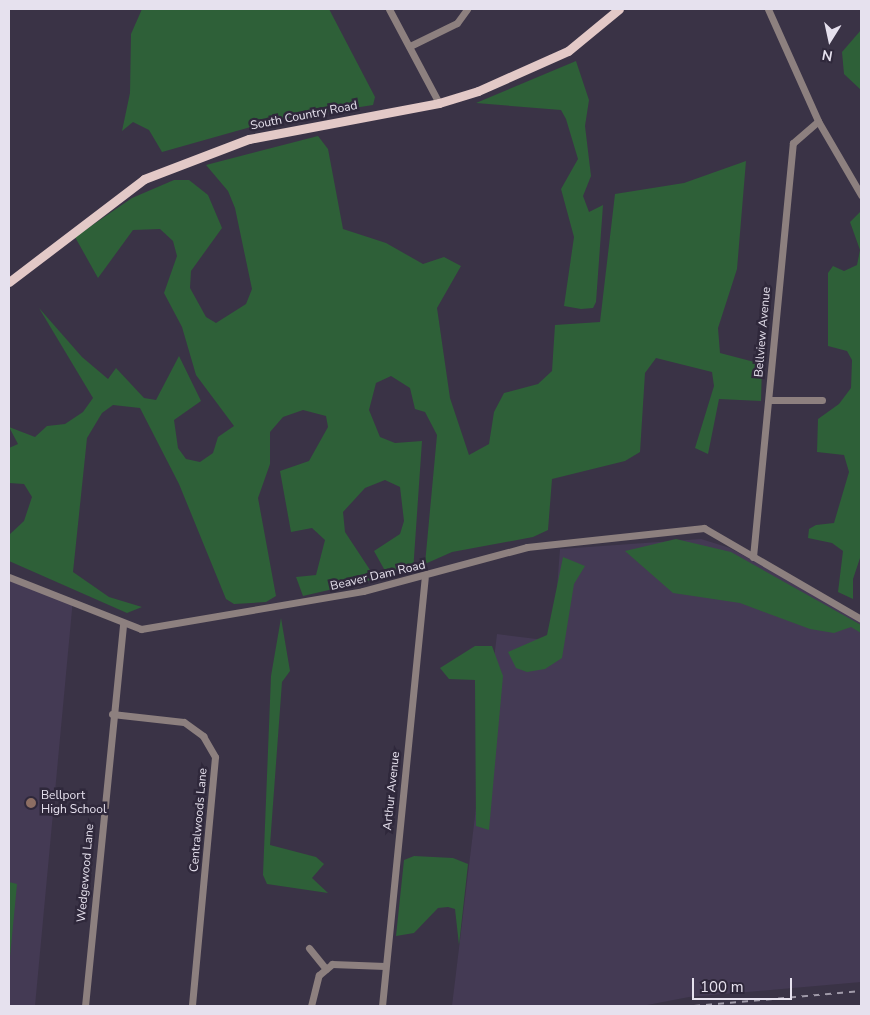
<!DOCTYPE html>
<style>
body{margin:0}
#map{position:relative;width:870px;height:1015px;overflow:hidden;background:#3a3346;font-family:"Nunito Sans",sans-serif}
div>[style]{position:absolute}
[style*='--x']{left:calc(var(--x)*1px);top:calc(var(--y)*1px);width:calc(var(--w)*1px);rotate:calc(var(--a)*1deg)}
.built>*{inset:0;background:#443a54}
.green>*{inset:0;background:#2e6038}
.minor>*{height:7px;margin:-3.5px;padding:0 3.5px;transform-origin:3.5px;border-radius:3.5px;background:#8d807f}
.major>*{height:9px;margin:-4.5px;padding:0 4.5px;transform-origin:4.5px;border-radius:4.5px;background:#e3c9c7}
.rail>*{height:2px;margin-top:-1px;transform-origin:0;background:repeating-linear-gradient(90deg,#a09aa9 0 6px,transparent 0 12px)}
.dots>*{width:14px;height:14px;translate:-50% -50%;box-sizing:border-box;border:2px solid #2f283b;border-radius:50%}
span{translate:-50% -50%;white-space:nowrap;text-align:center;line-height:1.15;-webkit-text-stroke:5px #2f283b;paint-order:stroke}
.street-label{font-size:12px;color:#e6e1ee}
.poi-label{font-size:12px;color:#e6e1ee}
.left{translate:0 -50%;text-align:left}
.frame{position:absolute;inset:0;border:10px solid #e6e1ee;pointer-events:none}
.north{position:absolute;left:805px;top:15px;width:50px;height:50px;-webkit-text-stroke:4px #2f283b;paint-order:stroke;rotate:190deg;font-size:14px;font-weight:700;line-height:20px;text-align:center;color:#e6e1ee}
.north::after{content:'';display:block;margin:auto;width:18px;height:22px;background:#e6e1ee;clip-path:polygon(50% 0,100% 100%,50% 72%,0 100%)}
.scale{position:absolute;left:692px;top:978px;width:100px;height:22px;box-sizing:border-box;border:2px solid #e6e1ee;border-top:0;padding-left:6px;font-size:15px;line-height:18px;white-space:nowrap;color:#e6e1ee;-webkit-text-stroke:4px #2f283b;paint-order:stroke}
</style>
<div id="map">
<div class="built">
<div style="clip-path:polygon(701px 539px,730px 548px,861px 620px,861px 982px,689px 997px,642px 1006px,452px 1006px,497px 634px,553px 641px,560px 549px)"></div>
<div style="clip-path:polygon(9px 577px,73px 599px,35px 1006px,9px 1006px)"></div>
</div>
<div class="green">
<div style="clip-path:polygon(142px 9px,329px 9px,375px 97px,373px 105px,276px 120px,162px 152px,149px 130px,133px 122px,122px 131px,130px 93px,131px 34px)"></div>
<div style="clip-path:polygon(861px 30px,861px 90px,844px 74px,842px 52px)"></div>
<div style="clip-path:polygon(576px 61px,589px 100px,585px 126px,591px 176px,583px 196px,589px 212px,603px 205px,596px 302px,593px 308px,581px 309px,564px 306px,574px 237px,561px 189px,578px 159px,566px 119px,561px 110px,476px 103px)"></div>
<div style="clip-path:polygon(318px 136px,328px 149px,343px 229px,386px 243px,423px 264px,444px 257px,461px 266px,437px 308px,450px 398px,469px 455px,489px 444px,494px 412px,504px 393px,538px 384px,552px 371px,555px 325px,600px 322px,615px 194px,684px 183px,746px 161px,737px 269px,718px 328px,720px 353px,762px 364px,761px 401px,719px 399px,708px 454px,695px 448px,714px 386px,712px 372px,656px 358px,645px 373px,640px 452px,625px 461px,552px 479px,548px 530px,533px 537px,452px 552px,425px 564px,437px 435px,425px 412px,415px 409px,410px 388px,391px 376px,376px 383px,369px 410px,380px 437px,395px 443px,422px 441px,413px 572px,384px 569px,374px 551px,400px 534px,404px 521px,400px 487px,385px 480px,365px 488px,343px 512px,345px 532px,376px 579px,303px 596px,296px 577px,316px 575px,325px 540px,312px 528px,291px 532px,280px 471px,309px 461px,328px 427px,326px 416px,303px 410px,283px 417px,270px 432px,270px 464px,258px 498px,276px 596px,266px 602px,234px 604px,226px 599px,179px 484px,140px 408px,113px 405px,102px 413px,87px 438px,73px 572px,109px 597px,142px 607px,127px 613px,9px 561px,9px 535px,24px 521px,32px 497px,24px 484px,9px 483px,9px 448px,18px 444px,9px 427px,35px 437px,47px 426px,65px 424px,83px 412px,93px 398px,39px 308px,82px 357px,108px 379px,116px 368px,144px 398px,156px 400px,179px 356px,201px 401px,174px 420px,178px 448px,186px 459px,200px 462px,213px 453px,218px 437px,234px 426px,196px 375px,182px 327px,164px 293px,177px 256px,173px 241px,160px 229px,133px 230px,98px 278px,75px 237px,132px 198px,174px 180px,189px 180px,208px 195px,222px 228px,191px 271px,190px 288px,206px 317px,216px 323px,246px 304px,252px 289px,235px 208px,228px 191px,206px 165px)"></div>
<div style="clip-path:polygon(860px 212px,861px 555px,853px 579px,853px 599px,838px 592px,843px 551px,832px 543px,808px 538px,809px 529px,816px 525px,834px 523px,849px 472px,844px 455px,817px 452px,818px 419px,839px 404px,851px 388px,852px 360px,847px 351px,828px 346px,828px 273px,833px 266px,844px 271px,857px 265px,860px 250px,850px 222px)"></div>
<div style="clip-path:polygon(676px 539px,731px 552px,861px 625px,861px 633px,851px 627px,834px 633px,810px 629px,740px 603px,673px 593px,625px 551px)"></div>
<div style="clip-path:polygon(563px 557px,585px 566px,574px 584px,562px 658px,545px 669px,527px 672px,516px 668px,508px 652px,547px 635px)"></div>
<div style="clip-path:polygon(281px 618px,290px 671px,282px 682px,270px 845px,316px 857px,324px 864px,312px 878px,328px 893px,267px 884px,263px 875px,271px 676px)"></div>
<div style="clip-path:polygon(475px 646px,492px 646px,503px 676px,489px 830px,476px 826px,475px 680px,449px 679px,440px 668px)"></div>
<div style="clip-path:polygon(414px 856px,453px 858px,468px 864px,459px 945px,455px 909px,448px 907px,438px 908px,414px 933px,396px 936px,404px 860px)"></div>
<div style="clip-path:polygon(9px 882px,17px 884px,9px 967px)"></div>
</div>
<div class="minor">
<div style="--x:389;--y:9;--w:106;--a:62"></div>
<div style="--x:768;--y:9;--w:123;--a:65.9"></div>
<div style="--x:818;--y:121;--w:86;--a:59.8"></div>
<div style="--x:410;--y:46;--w:52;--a:-26.1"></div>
<div style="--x:457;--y:23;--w:17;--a:-54"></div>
<div style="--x:769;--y:400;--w:53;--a:0"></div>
<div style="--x:753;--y:557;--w:416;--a:-84.5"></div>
<div style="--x:793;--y:143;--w:33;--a:-41"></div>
<div style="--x:9;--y:577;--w:142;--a:21.5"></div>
<div style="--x:141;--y:629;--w:225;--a:-9.7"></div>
<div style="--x:363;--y:591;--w:170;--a:-15"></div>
<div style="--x:527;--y:547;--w:178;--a:-6.1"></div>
<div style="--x:704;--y:528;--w:181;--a:30.1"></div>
<div style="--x:112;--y:714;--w:72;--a:6.3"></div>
<div style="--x:184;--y:722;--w:24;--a:36"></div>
<div style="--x:203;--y:736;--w:24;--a:60"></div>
<div style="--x:215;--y:757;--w:250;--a:95.3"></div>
<div style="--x:309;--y:948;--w:27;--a:51"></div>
<div style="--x:85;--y:1006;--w:385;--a:-84.3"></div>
<div style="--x:311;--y:1006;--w:32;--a:-76"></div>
<div style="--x:319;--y:975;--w:17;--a:-40"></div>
<div style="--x:332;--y:964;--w:53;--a:2.2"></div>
<div style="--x:382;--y:1006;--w:430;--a:-84.3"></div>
</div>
<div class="major">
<div style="--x:9;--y:282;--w:170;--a:-37.3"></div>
<div style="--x:144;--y:179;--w:112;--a:-20.9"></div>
<div style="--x:249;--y:139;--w:193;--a:-10.7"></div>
<div style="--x:439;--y:103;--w:41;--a:-17.1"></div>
<div style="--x:478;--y:91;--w:98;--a:-24"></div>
<div style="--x:568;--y:51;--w:66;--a:-39.5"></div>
</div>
<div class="rail">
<div style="--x:694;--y:1006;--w:168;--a:-5.1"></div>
</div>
<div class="dots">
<div style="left:31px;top:803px;background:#8d6e63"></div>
</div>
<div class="street-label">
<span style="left:304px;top:116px;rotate:-11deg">South Country Road</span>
<span style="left:763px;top:332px;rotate:-85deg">Bellview Avenue</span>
<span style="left:378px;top:576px;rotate:-13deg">Beaver Dam Road</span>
<span style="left:392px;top:791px;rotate:-84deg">Arthur Avenue</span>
<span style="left:199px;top:820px;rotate:-85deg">Centralwoods Lane</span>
<span style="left:86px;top:873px;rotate:-85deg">Wedgewood Lane</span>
</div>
<div class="poi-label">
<span class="left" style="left:41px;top:803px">Bellport<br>High School</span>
</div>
<div class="frame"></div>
<div class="north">N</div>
<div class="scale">100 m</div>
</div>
